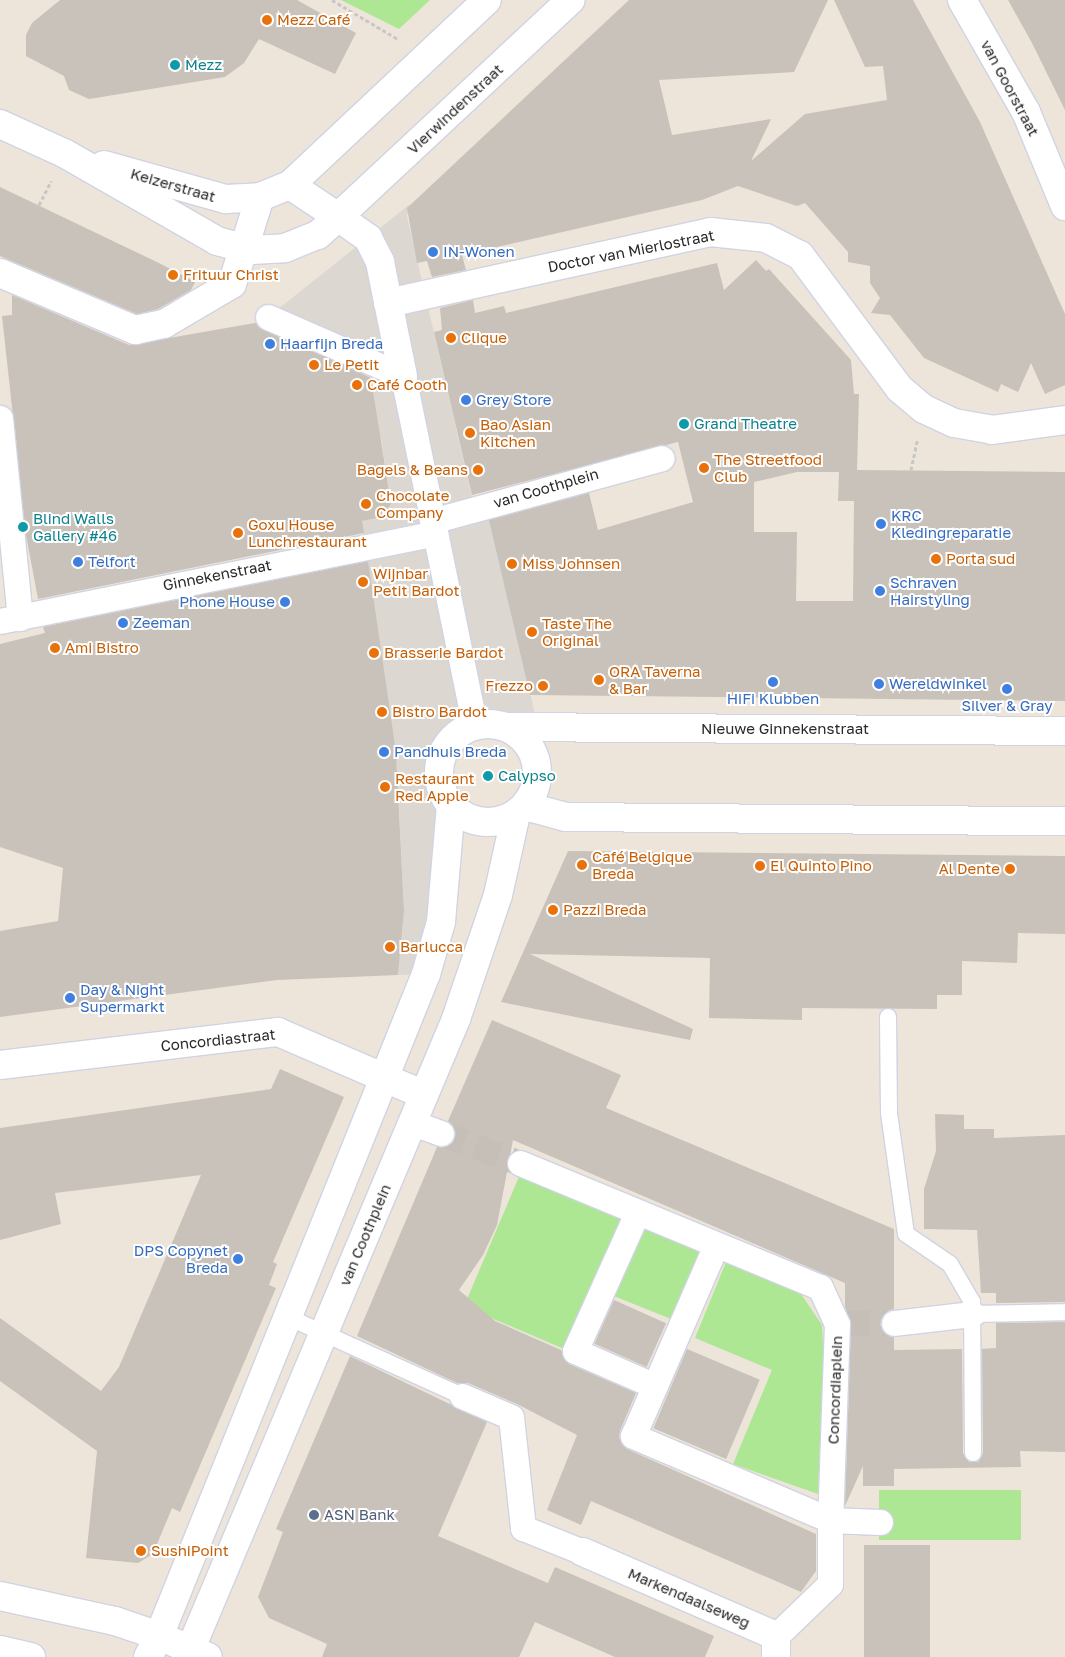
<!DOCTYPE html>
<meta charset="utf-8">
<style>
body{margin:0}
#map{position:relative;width:1065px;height:1657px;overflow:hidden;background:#ede5da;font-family:"Golos Text",sans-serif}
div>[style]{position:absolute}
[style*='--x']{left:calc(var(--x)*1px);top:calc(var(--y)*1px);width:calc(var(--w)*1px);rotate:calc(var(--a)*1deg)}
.green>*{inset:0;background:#ade793;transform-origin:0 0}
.plaza>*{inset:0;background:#dcd8d1}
.building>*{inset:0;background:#c8c2ba;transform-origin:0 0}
.pedestrian-tunnel>*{height:25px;margin-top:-12.5px;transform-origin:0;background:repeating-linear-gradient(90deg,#c6bfb7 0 25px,transparent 0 37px)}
.path>*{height:3px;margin-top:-1.5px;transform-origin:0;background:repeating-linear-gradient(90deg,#c7c7c7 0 4px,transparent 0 6.5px)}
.roads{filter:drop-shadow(1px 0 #d0d3e3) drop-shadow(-1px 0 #d0d3e3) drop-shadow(0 1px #d0d3e3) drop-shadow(0 -1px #d0d3e3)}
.service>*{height:16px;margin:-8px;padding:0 8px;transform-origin:8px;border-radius:8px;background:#fff}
.pedestrian>*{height:25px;margin:-12.5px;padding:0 12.5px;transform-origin:12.5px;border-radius:12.5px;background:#fff}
.minor>*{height:28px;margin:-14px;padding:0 14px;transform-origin:14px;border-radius:14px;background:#fff}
.minor>.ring{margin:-14px;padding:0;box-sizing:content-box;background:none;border:28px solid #fff;border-radius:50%}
.tertiary>*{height:28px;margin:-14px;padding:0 14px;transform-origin:14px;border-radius:14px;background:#fff}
.secondary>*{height:28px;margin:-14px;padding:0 14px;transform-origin:14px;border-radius:14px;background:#fff}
.dots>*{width:14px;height:14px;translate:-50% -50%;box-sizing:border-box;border:2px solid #fff;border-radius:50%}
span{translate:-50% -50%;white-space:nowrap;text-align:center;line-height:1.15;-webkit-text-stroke:4px #fff;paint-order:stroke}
.food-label{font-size:15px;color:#c56008}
.left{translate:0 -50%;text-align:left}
.right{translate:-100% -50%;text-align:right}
.culture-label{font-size:15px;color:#0d838f}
.street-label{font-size:15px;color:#292929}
.shop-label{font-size:15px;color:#366cbe}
.service-label{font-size:15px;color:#4e5e75}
</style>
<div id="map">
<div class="green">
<div style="clip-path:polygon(341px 0,430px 0,399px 29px)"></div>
<div style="left:521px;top:1172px;width:112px;height:146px;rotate:23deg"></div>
<div style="left:641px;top:1225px;width:65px;height:76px;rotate:22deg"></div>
<div style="clip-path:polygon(726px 1262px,799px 1291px,822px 1325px,826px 1402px,818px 1494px,733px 1464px,772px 1370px,695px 1338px)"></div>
<div style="left:1021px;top:1490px;width:50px;height:142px;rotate:90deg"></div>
</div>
<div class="plaza">
<div style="clip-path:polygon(410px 204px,407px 216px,472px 497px,489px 518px,538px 727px,470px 728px,449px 744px,442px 755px,444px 794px,426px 974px,398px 975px,404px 911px,397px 766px,361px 521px,382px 517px,391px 504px,381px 438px,364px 441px,361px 422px,377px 419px,371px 373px,268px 317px)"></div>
</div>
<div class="building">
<div style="clip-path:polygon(60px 0,297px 0,356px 33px,335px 74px,259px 39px,244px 63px,225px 77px,89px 99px,69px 90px,64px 76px,26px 56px,26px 35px,32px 23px)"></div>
<div style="clip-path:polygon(629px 0,828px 0,794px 72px,659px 80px,672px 135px,771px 119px,751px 161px,805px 114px,887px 100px,883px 66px,865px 67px,834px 0,913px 0,980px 122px,1065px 314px,1065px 385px,1045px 394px,1031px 363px,1018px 392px,1001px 384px,998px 392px,924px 358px,890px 315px,871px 313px,880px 298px,870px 283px,870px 266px,848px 262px,848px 252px,805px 203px,797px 206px,738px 186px,702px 200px,462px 255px,466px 270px,432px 277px,427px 261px,417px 263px,407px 208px)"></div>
<div style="clip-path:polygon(1008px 0,1065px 0,1065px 110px,1032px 43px)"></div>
<div style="clip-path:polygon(0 187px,161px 264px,195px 282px,191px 290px,158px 309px,137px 314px,0 256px)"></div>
<div style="clip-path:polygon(evenodd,756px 260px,766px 271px,769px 269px,851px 360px,854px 394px,859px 394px,857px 470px,1065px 472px,1065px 701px,530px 695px,489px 520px,589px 493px,598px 530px,693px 502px,678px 442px,472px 495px,434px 332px,442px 330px,440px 308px,473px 300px,475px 313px,504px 306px,506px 313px,717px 263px,724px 290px,756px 260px,797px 472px,839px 472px,838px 501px,854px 501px,853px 601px,796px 601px,797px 532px,754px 532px,754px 482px,797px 472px)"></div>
<div style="clip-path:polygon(12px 295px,129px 345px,255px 323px,371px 378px,391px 504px,382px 517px,362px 521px,364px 533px,38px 599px,26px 535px,2px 316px,12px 315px)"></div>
<div style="clip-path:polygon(368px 561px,396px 752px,404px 911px,398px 975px,277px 980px,0 1017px,0 931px,58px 921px,63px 868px,0 847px,0 644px,45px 633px,43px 627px)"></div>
<div style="clip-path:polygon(568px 851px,1065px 856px,1065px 934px,1018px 933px,1017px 963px,962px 961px,962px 995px,937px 995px,937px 1009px,802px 1008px,802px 1020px,709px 1018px,710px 958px,530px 954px,693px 1029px,690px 1040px,501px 1002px)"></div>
<div style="clip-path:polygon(492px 1020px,621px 1075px,606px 1108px,894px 1229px,894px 1309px,885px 1312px,880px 1325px,894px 1337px,894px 1350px,962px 1349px,963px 1453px,969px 1462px,978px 1462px,983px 1453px,982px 1349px,996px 1348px,996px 1323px,1065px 1322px,1065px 1452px,1020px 1451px,1021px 1467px,894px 1469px,894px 1486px,863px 1486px,863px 1466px,845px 1506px,851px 1325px,845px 1307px,845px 1283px,513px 1140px,497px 1225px,483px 1255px,459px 1290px,495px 1321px,561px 1350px,569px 1364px,636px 1393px,620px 1431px,619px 1438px,627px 1449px,816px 1534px,816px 1571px,801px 1592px,591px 1501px,581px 1525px,547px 1510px,577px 1435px,517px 1404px,468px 1383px,457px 1383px,357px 1336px,437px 1147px,454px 1138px,448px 1121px)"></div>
<div style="clip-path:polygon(280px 1069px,344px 1097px,273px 1262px,277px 1264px,269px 1285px,276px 1288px,180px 1512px,172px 1508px,153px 1554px,138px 1563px,86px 1558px,97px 1451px,0 1381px,0 1318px,101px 1391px,119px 1367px,201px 1175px,55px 1193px,61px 1224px,0 1240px,0 1128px,271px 1089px)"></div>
<div style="clip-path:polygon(935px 1114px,964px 1115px,964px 1129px,994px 1129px,994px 1138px,1065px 1135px,1065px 1302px,996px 1303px,996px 1293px,981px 1293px,977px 1230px,924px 1229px,924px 1189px,936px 1151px)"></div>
<div style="left:614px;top:1300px;width:57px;height:48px;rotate:24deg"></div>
<div style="left:687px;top:1349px;width:79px;height:86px;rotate:23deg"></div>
<div style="clip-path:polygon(350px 1356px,487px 1422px,438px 1536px,548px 1583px,555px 1567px,714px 1636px,705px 1657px,615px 1657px,535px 1622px,519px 1657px,322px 1657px,327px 1644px,269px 1618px,258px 1597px,283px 1532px,276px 1529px)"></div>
<div style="left:864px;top:1545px;width:66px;height:112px"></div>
</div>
<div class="pedestrian-tunnel">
<div style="--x:441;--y:1133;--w:85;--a:20.8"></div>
<div style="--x:845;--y:1323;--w:49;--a:0"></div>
</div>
<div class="path">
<div style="--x:332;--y:0;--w:77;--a:30.6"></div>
<div style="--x:39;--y:205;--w:27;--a:-63"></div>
<div style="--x:911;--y:470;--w:30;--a:-78"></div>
</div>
<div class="roads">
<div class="service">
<div style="--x:888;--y:1017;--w:96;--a:89.4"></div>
<div style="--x:889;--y:1113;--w:122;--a:82"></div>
<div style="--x:906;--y:1234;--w:53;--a:34.3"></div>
<div style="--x:950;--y:1264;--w:44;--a:59.9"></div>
<div style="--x:972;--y:1302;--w:151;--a:89.6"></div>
<div style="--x:972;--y:1314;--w:93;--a:-1.2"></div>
<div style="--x:290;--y:1318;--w:189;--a:24.4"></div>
</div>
<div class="pedestrian">
<div style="--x:268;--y:317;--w:147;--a:23.6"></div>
<div style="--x:403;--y:376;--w:357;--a:78.4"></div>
<div style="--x:0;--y:418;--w:201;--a:84.3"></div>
<div style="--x:432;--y:521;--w:238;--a:-15.3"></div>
<div style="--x:0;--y:621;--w:444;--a:-11.4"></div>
<div style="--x:413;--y:1123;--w:30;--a:20"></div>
<div style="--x:520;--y:1163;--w:325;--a:22.5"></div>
<div style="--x:820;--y:1287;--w:41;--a:65.3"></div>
<div style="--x:837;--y:1324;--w:196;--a:92"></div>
<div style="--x:830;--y:1520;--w:50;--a:2.3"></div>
<div style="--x:637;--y:1213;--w:151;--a:114.2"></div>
<div style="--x:575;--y:1351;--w:87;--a:23.6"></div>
<div style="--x:716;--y:1245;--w:208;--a:113.5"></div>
<div style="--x:633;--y:1436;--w:214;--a:23.1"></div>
<div style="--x:830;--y:1520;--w:64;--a:90"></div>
<div style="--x:830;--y:1584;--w:75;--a:136.1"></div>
<div style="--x:894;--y:1323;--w:79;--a:-6.6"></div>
<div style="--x:462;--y:1396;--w:53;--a:23.2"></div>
<div style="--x:511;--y:1417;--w:112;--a:83.8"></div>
<div style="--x:523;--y:1528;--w:65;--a:21.8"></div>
</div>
<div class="minor">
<div style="--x:962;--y:0;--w:129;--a:60.3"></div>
<div style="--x:1026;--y:112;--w:102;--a:67.5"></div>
<div style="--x:338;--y:217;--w:37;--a:35"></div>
<div style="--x:368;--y:238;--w:27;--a:63"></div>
<div style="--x:380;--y:262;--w:116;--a:78.6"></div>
<div style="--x:0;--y:273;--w:147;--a:22.9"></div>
<div style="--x:135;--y:330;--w:30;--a:-12"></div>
<div style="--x:164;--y:324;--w:79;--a:-30.5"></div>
<div style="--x:232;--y:284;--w:38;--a:-72"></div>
<div style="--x:388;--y:303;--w:330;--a:-12.4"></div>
<div style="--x:710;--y:232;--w:56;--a:6.1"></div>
<div style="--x:766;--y:238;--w:38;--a:27"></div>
<div style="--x:800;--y:255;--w:167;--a:53.3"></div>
<div style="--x:900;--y:389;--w:31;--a:40"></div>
<div style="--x:924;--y:409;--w:33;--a:25"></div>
<div style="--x:954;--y:423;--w:39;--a:10"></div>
<div style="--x:992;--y:430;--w:74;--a:-7.8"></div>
<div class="ring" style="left:439px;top:724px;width:70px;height:70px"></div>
<div style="--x:505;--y:727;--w:560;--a:0.41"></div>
<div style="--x:525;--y:806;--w:42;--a:15"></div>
<div style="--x:566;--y:817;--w:499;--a:0.5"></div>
<div style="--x:0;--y:1065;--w:280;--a:-6.8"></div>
<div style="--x:278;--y:1032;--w:159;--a:23.3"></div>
<div style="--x:583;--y:1552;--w:210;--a:23.5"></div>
<div style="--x:776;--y:1636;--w:21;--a:90"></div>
<div style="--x:0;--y:1596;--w:118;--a:12.3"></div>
<div style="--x:115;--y:1621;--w:46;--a:18.8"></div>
<div style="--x:159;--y:1636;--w:714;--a:-68.03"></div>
<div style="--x:426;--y:974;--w:54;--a:-73.9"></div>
<div style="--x:441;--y:922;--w:117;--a:-85.1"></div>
<div style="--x:191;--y:1648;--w:683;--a:-67.15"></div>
<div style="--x:456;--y:1019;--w:131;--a:-71.3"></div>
<div style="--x:498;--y:895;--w:83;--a:-77.5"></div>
<div style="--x:0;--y:1650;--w:32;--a:13"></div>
</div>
<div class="tertiary">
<div style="--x:0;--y:124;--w:70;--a:24.4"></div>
<div style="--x:64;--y:153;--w:177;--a:29.9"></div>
<div style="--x:217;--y:241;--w:35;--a:15"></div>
<div style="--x:251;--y:250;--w:34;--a:-3"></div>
<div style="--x:285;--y:248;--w:35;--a:-22"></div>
<div style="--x:318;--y:235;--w:27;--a:-42"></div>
<div style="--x:338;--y:217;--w:318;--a:-43"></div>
<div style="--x:104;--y:165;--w:127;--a:15.6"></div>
<div style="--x:226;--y:199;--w:34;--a:-3"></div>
<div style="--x:260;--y:197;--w:32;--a:-22"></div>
<div style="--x:290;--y:185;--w:270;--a:-43.2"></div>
<div style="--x:290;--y:185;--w:58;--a:33.7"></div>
<div style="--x:244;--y:248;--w:53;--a:-72.6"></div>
</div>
<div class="secondary">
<div style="--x:148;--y:1657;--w:24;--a:-62"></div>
<div style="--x:159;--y:1636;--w:53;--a:23.2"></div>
</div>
</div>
<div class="dots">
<div style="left:267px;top:20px;background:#e8710a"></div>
<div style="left:175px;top:65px;background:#0f9aa8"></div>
<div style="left:433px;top:252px;background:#3f7fe0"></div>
<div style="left:173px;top:275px;background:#e8710a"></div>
<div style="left:451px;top:338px;background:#e8710a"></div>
<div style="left:270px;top:344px;background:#3f7fe0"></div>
<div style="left:314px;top:365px;background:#e8710a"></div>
<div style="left:357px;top:385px;background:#e8710a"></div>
<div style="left:466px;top:400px;background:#3f7fe0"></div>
<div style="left:684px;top:424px;background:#0f9aa8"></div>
<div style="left:470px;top:433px;background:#e8710a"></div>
<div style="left:704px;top:468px;background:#e8710a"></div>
<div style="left:478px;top:470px;background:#e8710a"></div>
<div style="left:366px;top:504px;background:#e8710a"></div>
<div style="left:881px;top:524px;background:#3f7fe0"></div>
<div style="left:23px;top:527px;background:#0f9aa8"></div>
<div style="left:238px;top:533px;background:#e8710a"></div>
<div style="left:936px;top:559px;background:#e8710a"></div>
<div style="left:78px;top:562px;background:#3f7fe0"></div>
<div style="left:512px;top:564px;background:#e8710a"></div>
<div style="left:363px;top:582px;background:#e8710a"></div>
<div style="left:880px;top:591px;background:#3f7fe0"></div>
<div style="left:285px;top:602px;background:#3f7fe0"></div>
<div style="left:123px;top:623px;background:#3f7fe0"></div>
<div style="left:532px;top:632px;background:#e8710a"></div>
<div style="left:55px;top:648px;background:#e8710a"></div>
<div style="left:374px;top:653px;background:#e8710a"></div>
<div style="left:599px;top:680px;background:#e8710a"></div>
<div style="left:773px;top:682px;background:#3f7fe0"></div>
<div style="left:879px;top:684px;background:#3f7fe0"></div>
<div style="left:543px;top:686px;background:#e8710a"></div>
<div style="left:1007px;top:689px;background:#3f7fe0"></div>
<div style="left:382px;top:712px;background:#e8710a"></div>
<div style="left:384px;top:752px;background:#3f7fe0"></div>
<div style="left:488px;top:776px;background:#0f9aa8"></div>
<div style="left:385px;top:787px;background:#e8710a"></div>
<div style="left:582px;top:865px;background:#e8710a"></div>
<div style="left:760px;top:866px;background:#e8710a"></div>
<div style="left:1010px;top:869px;background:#e8710a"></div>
<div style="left:553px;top:910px;background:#e8710a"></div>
<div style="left:390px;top:947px;background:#e8710a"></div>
<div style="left:70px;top:998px;background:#3f7fe0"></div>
<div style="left:238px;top:1259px;background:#3f7fe0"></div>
<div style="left:314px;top:1515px;background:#5c6f8a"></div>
<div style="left:141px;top:1551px;background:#e8710a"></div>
</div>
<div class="food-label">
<span class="left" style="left:277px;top:20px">Mezz Café</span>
<span class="left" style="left:183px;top:275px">Frituur Christ</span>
<span class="left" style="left:461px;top:338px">Clique</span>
<span class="left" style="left:324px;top:365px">Le Petit</span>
<span class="left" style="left:367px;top:385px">Café Cooth</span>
<span class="left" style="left:480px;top:433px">Bao Asian<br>Kitchen</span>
<span class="left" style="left:714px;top:468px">The Streetfood<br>Club</span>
<span class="right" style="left:468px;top:470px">Bagels &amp; Beans</span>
<span class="left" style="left:376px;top:504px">Chocolate<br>Company</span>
<span class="left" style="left:248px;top:533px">Goxu House<br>Lunchrestaurant</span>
<span class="left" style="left:946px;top:559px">Porta sud</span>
<span class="left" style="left:522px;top:564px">Miss Johnsen</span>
<span class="left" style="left:373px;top:582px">Wijnbar<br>Petit Bardot</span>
<span class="left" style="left:542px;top:632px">Taste The<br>Original</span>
<span class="left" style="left:65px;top:648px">Ami Bistro</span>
<span class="left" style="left:384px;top:653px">Brasserie Bardot</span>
<span class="left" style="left:609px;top:680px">ORA Taverna<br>&amp; Bar</span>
<span class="right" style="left:533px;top:686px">Frezzo</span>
<span class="left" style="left:392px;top:712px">Bistro Bardot</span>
<span class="left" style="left:395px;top:787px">Restaurant<br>Red Apple</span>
<span class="left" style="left:592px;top:865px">Café Belgique<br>Breda</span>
<span class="left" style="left:770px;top:866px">El Quinto Pino</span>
<span class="right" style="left:1000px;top:869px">Al Dente</span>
<span class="left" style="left:563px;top:910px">Pazzi Breda</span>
<span class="left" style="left:400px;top:947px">Barlucca</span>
<span class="left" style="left:151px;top:1551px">SushiPoint</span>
</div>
<div class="culture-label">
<span class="left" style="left:185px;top:65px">Mezz</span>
<span class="left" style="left:694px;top:424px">Grand Theatre</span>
<span class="left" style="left:33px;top:527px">Blind Walls<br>Gallery #46</span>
<span class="left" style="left:498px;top:776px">Calypso</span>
</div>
<div class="street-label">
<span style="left:1010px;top:88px;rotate:62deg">van Goorstraat</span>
<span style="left:455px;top:109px;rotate:-43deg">Vierwindenstraat</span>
<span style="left:173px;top:185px;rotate:16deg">Keizerstraat</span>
<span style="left:631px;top:251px;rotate:-11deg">Doctor van Mierlostraat</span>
<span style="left:546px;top:488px;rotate:-16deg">van Coothplein</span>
<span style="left:217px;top:575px;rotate:-11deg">Ginnekenstraat</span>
<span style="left:785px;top:729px">Nieuwe Ginnekenstraat</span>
<span style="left:218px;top:1040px;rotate:-6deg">Concordiastraat</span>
<span style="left:365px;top:1235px;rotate:-67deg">van Coothplein</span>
<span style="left:835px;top:1390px;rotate:-88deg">Concordiaplein</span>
<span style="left:689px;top:1598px;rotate:23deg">Markendaalseweg</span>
</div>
<div class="shop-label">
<span class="left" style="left:443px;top:252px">IN-Wonen</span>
<span class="left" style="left:280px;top:344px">Haarfijn Breda</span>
<span class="left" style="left:476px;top:400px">Grey Store</span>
<span class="left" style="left:891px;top:524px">KRC<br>Kledingreparatie</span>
<span class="left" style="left:88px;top:562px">Telfort</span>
<span class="left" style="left:890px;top:591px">Schraven<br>Hairstyling</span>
<span class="right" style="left:275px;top:602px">Phone House</span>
<span class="left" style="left:133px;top:623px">Zeeman</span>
<span class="left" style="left:889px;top:684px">Wereldwinkel</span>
<span style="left:773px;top:699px">HiFi Klubben</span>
<span style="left:1007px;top:706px">Silver &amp; Gray</span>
<span class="left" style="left:394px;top:752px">Pandhuis Breda</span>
<span class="left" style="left:80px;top:998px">Day &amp; Night<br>Supermarkt</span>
<span class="right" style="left:228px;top:1259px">DPS Copynet<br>Breda</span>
</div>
<div class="service-label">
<span class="left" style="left:324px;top:1515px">ASN Bank</span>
</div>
</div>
